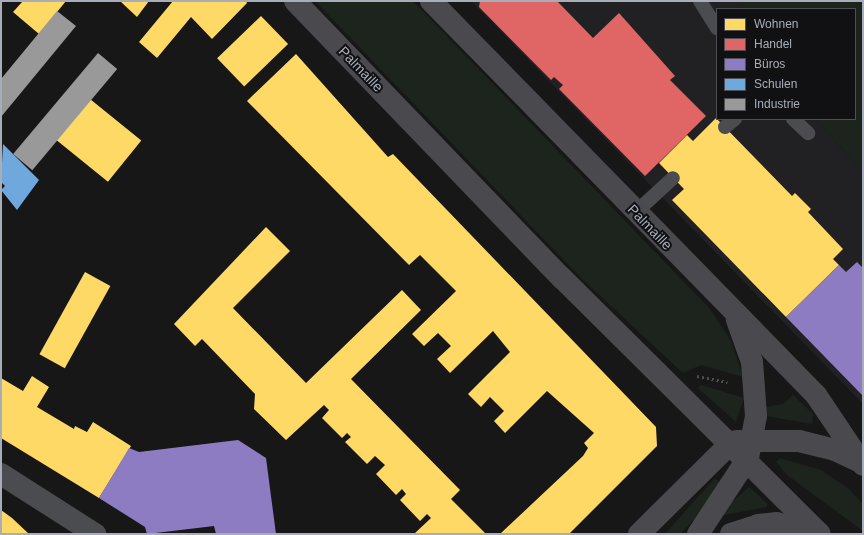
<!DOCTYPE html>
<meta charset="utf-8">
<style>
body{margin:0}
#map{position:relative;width:864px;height:535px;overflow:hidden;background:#171717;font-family:Helvetica,sans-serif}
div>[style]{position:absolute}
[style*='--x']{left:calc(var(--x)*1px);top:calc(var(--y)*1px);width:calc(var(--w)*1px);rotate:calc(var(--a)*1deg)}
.built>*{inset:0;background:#212123}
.green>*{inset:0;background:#1d241e}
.homes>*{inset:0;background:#ffd966;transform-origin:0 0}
.shops>*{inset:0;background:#e06666}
.offices>*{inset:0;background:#8e7cc3}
.schools>*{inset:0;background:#6fa8dc}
.industry>*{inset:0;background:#999;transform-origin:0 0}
.path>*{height:2.5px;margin-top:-1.25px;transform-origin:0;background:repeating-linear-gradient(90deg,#4d4e52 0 2px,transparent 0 5px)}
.lane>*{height:14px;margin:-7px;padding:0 7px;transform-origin:7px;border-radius:7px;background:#4b4c50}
.street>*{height:22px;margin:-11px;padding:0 11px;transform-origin:11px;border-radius:11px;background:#4b4c50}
.secondary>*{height:22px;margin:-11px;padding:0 11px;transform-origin:11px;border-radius:11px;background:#4a4a4e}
span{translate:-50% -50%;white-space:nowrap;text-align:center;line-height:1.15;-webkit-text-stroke:4px #111113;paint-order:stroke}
.street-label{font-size:14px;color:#a8adb8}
.frame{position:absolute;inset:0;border:2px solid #a8adb8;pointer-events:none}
.legend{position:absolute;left:716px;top:8px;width:140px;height:112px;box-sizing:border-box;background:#111113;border:1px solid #4d4f55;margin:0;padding:5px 7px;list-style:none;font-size:12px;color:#a8adb8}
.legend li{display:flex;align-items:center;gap:8px;height:20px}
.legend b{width:20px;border:1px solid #4d4f55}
</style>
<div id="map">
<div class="built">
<div style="clip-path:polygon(471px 1px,746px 1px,738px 9px,717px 9px,717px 119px,815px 119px,863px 172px,863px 404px)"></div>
</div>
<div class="green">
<div style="clip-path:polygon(315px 1px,413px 1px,710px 309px,731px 341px,743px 377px,701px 365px,683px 373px,583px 280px)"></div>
<div style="clip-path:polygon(746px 1px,863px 1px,863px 172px,815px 119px,855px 119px,855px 9px,738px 9px)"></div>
<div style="clip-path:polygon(701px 385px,744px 398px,736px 422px,698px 388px)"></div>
<div style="clip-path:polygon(793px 395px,813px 414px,812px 424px,766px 416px,766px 407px,783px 404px)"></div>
<div style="clip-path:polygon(780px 458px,821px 470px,849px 489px,863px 504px,863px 531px,787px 475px,776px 462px)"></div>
<div style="clip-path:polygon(714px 479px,721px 481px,703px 510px,680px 534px,665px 534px)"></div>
<div style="clip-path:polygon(749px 487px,767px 503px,767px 507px,724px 515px,723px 510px)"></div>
</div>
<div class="homes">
<div style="clip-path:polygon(23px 1px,66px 1px,39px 34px,13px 12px)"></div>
<div style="clip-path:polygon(120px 1px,149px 1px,137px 17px)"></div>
<div style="clip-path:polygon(173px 1px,246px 1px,247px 3px,212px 39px,191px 17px,157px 58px,139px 42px)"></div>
<div style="left:261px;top:16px;width:39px;height:61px;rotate:46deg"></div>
<div style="clip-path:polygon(296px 54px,388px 157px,393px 154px,656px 427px,657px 446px,569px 534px,500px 534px,583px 456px,588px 448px,584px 443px,594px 433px,547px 391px,505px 433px,494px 421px,504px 411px,490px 397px,481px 407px,468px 394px,510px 352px,493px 331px,450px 373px,437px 359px,451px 346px,438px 333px,424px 346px,412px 334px,456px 291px,420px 255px,409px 265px,247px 101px)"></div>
<div style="left:90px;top:99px;width:66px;height:53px;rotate:39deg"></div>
<div style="clip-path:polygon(716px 118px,792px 196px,795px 193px,811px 209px,808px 212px,843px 249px,833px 259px,839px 265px,786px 317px,672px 200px,684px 189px,659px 163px,687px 135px,693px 141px)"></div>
<div style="clip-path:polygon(266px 227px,290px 251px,233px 308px,306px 383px,402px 290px,421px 310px,351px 379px,460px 490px,451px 499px,486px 534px,414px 534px,431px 518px,427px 514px,420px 521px,400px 500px,406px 494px,402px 489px,396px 495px,376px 474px,385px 465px,375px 456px,367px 464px,345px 442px,351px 437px,347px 433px,342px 438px,322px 418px,329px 410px,324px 405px,286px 440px,254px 409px,255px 394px,202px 339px,195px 346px,174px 324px)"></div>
<div style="left:85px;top:272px;width:29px;height:94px;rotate:29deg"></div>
<div style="clip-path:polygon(32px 376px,49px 387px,37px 407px,74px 429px,75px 426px,87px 432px,93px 422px,131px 446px,99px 498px,1px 438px,1px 378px,23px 391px)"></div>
<div style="clip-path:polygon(1px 510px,12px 518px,29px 534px,1px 534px)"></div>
</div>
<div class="shops">
<div style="clip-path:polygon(480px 1px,557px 1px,593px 38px,619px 13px,675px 76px,670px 80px,706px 116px,645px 176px,559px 89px,563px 85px,554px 77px,551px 80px,479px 7px)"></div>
</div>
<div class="offices">
<div style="clip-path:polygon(857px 262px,863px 268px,863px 396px,786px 317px,839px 265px,846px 272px)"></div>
<div style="clip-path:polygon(238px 440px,266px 458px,276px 534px,216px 534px,214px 526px,147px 534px,145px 527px,99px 498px,129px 448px,139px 452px)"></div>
</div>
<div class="schools">
<div style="clip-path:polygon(3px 144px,39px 180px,17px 210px,1px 190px,5px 186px,1px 182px)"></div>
</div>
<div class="industry">
<div style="clip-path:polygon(57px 11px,76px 26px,1px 117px,1px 79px)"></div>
<div style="left:98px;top:53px;width:25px;height:132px;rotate:40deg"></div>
</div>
<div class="path">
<div style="--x:697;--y:376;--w:31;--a:11"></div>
</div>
<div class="lane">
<div style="--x:700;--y:1;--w:32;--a:58"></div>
<div style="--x:793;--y:119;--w:21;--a:43"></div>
<div style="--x:725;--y:127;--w:13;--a:-39"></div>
<div style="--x:636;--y:212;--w:50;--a:-42.6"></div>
</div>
<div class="street">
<div style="--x:1;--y:474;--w:112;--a:32.6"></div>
</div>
<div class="secondary">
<div style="--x:295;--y:1;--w:385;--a:46.1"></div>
<div style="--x:562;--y:278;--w:363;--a:44.8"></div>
<div style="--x:431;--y:1;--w:551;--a:45.66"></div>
<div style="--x:816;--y:395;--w:84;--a:56.1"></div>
<div style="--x:737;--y:441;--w:62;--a:0"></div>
<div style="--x:799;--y:441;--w:37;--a:14"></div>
<div style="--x:835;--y:450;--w:26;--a:25"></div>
<div style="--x:639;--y:534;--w:131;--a:-44.7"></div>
<div style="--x:698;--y:534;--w:91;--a:-56.7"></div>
<div style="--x:748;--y:458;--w:43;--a:-79.2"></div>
<div style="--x:756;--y:416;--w:54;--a:-94.2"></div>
<div style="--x:752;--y:362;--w:45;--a:-109.7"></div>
<div style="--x:731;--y:534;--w:28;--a:-18"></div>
<div style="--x:758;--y:525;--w:18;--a:-6"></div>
<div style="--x:776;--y:523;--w:44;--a:13.1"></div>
</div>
<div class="street-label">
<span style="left:361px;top:69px;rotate:46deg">Palmaille</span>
<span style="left:650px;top:227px;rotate:46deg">Palmaille</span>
</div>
<div class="frame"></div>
<ul class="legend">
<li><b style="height:11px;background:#ffd966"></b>Wohnen</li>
<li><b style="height:11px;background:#e06666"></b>Handel</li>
<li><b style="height:11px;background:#8e7cc3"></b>Büros</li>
<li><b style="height:11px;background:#6fa8dc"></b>Schulen</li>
<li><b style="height:11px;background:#999"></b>Industrie</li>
</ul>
</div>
